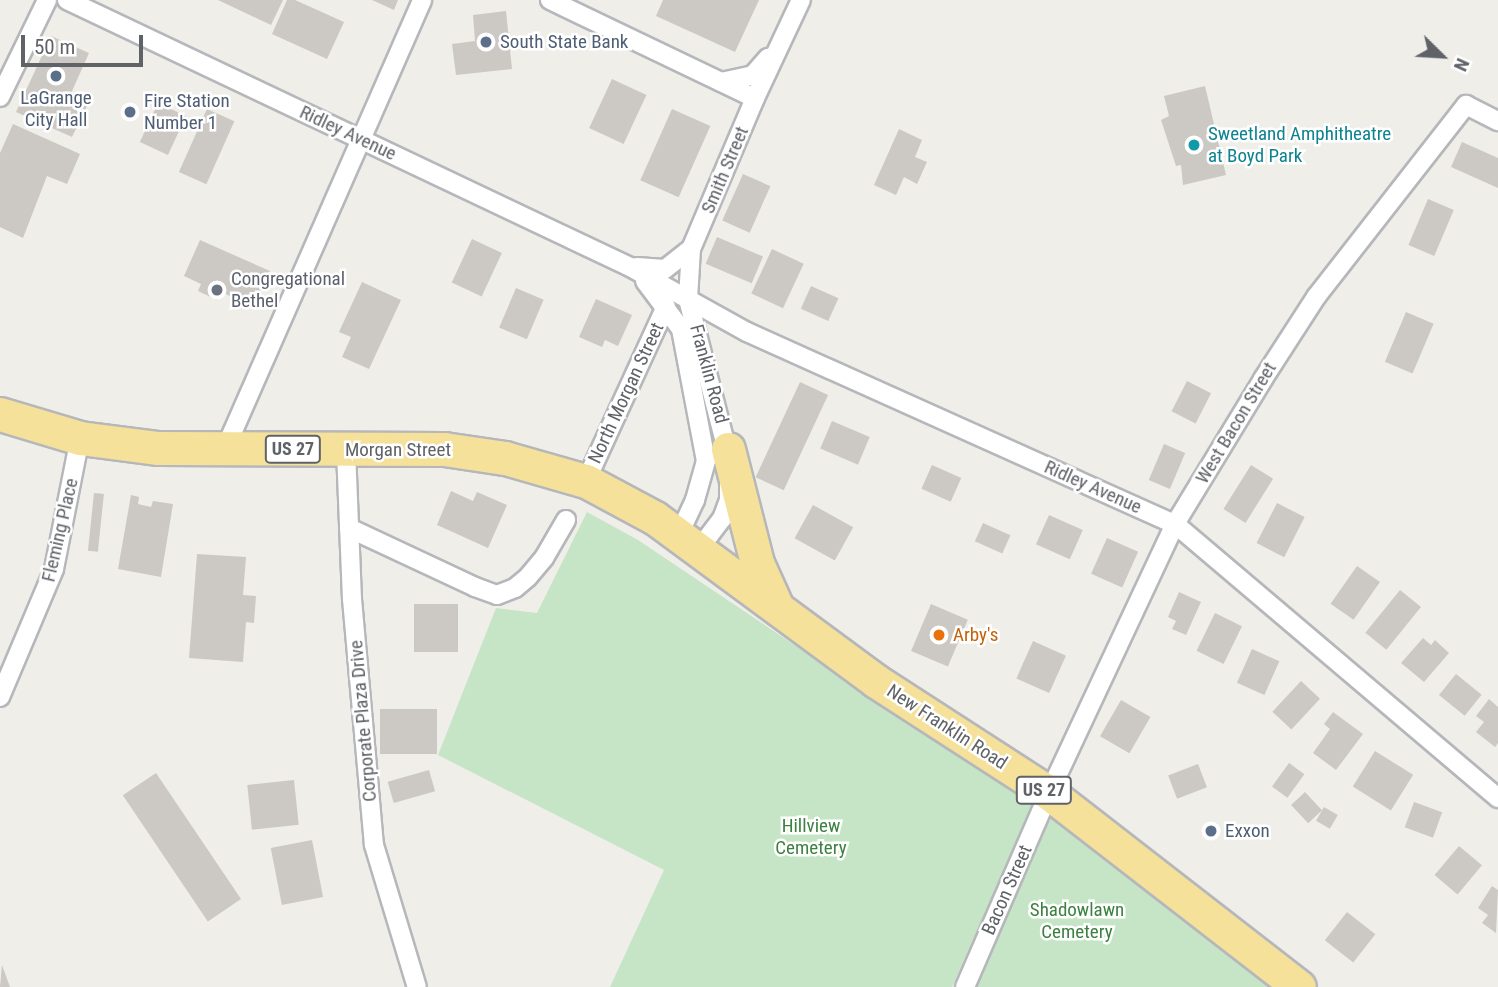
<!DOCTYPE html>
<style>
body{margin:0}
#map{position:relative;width:1498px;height:987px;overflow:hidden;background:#f0eee8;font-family:"Roboto Condensed",sans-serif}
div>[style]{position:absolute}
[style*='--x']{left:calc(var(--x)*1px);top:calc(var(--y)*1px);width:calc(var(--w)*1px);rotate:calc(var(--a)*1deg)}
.green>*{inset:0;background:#c6e5c7}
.building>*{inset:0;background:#ccc9c4;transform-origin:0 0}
.roads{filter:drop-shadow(2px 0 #b5b7bb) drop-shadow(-2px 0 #b5b7bb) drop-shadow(0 2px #b5b7bb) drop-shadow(0 -2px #b5b7bb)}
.street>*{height:18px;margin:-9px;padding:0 9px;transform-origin:9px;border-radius:9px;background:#fff}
.highway>*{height:33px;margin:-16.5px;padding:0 16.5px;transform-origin:16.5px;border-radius:16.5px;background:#f5e199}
.dots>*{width:19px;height:19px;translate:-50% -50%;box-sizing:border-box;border:4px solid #fff;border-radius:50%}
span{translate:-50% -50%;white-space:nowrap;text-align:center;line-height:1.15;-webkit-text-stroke:5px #fff;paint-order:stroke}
.shield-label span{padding:2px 5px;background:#fff;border:2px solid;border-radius:5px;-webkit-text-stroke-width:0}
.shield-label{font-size:18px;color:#5f6267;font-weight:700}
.service-label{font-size:19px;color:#4e5e75}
.left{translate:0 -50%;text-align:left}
.street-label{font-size:19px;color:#5f6267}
.culture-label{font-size:19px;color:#0d838f}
.worship-label{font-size:19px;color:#5b616d}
.food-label{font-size:19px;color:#c56008}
.park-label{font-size:19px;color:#3c8140}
.north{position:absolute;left:1407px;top:21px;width:70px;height:70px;-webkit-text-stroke:5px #fff;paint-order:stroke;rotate:114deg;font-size:19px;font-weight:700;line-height:28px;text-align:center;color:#5f6267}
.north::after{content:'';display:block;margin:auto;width:24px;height:32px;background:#5f6267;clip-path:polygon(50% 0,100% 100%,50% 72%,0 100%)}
.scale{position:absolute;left:21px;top:35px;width:122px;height:32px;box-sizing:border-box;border:4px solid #5f6267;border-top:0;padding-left:9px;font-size:21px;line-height:24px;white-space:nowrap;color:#5f6267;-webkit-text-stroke:5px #fff;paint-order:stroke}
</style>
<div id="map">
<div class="green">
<div style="clip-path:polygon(587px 512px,638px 540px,1033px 805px,952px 987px,610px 987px,664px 870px,438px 755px,496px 608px,537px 613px)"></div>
<div style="clip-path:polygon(1052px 815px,1276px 987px,975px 987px)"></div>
</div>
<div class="building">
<div style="clip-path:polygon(218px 0,283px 0,271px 25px)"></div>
<div style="clip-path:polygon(287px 0,295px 0,344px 22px,327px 59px,272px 34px)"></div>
<div style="clip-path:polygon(372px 0,398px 0,394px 10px)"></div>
<div style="clip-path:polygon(663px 0,759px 0,735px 52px,656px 16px)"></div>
<div style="clip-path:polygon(506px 11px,512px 69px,456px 75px,452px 44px,475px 41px,473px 15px)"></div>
<div style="clip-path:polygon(51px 36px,89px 53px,69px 98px,87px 106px,72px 137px,16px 112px)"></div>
<div style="left:612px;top:79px;width:38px;height:54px;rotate:25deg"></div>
<div style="clip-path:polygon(1205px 86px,1226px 175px,1183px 185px,1181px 165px,1176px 166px,1161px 120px,1169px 116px,1164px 96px)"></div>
<div style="left:158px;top:103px;width:31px;height:43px;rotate:25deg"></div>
<div style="left:207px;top:109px;width:30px;height:69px;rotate:24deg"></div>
<div style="left:672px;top:109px;width:42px;height:78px;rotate:24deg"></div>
<div style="clip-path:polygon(13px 124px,80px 154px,67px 184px,47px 176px,23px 238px,0 227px,0 153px)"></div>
<div style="clip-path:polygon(899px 129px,922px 140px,915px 157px,927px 162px,917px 184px,904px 177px,896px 195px,874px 185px)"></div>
<div style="clip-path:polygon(1462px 142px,1498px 158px,1498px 188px,1451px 167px)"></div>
<div style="left:743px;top:174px;width:30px;height:51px;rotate:24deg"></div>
<div style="left:1428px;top:199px;width:28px;height:50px;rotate:23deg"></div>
<div style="left:717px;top:237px;width:50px;height:29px;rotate:23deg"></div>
<div style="left:472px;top:239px;width:33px;height:48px;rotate:25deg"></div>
<div style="clip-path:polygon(200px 240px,270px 271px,254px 307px,221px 292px,217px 300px,198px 291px,201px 284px,184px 276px)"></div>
<div style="left:772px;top:249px;width:35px;height:49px;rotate:25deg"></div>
<div style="clip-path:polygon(362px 282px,401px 300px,369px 369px,342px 357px,351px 337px,339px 332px)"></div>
<div style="left:811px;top:286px;width:30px;height:25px;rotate:24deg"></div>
<div style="left:516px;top:288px;width:30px;height:43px;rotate:23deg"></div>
<div style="clip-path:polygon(596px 299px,632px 315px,618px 346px,605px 340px,602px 347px,579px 337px)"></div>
<div style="left:1406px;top:312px;width:30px;height:54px;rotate:23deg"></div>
<div style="left:1187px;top:381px;width:27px;height:34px;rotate:27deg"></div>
<div style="left:800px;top:382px;width:31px;height:105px;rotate:25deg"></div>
<div style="left:832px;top:421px;width:41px;height:30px;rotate:23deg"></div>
<div style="left:1164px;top:444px;width:23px;height:39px;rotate:23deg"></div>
<div style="left:932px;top:465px;width:32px;height:26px;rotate:24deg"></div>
<div style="left:1251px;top:465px;width:26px;height:52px;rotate:32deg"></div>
<div style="clip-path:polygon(451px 491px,473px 501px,477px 492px,507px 505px,488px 548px,437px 525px)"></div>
<div style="left:94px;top:493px;width:10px;height:58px;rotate:6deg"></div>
<div style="clip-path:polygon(131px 495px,139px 497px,138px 504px,151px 507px,153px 501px,173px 504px,161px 577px,118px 569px)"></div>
<div style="left:1277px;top:503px;width:31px;height:45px;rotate:27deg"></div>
<div style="left:813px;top:505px;width:46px;height:38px;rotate:29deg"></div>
<div style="left:1049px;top:515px;width:37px;height:32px;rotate:24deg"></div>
<div style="left:983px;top:523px;width:30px;height:20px;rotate:24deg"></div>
<div style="left:1107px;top:538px;width:34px;height:39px;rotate:24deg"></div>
<div style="clip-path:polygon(197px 554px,246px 557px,243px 595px,256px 596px,254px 623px,246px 622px,243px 662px,189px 658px)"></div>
<div style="left:1357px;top:566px;width:28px;height:46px;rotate:35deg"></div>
<div style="left:1400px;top:590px;width:27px;height:55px;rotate:39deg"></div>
<div style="clip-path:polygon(1179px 592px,1201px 602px,1186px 635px,1172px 629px,1176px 621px,1168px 617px)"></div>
<div style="left:414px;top:604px;width:44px;height:48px"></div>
<div style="left:931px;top:604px;width:40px;height:51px;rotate:23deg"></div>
<div style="left:1215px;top:613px;width:30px;height:42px;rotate:26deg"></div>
<div style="clip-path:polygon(1423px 638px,1431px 645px,1435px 640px,1449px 653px,1424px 682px,1401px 663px)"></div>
<div style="left:1033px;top:641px;width:36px;height:41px;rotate:24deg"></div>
<div style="left:1252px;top:649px;width:30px;height:37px;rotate:24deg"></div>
<div style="left:1456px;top:674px;width:33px;height:27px;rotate:39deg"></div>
<div style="left:1301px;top:681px;width:26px;height:42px;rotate:43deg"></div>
<div style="clip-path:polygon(1489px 699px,1498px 707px,1498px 743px,1495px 747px,1476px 732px,1484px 722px,1476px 716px)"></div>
<div style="left:1121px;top:700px;width:34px;height:42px;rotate:30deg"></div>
<div style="left:380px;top:709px;width:57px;height:45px"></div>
<div style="clip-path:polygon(1333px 712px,1363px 734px,1336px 770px,1313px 753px,1330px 729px,1324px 724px)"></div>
<div style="left:1375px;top:751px;width:45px;height:42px;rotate:32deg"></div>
<div style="left:1289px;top:763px;width:19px;height:29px;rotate:36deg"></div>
<div style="left:1198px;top:764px;width:25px;height:32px;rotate:69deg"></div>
<div style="left:429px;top:770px;width:22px;height:43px;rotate:74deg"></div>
<div style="left:156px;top:773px;width:152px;height:40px;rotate:56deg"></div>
<div style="left:294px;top:780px;width:45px;height:47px;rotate:84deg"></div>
<div style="left:1305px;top:792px;width:25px;height:19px;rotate:47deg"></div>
<div style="left:1414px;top:802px;width:30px;height:27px;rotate:20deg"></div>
<div style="left:1324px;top:807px;width:16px;height:16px;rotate:30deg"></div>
<div style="left:312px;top:840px;width:58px;height:42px;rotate:79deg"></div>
<div style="left:1459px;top:846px;width:30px;height:38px;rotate:40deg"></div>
<div style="clip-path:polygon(1492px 886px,1498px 890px,1496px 933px,1482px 923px,1488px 915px,1478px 908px)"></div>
<div style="left:1347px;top:912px;width:36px;height:36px;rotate:38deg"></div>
<div style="clip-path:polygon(2px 965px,10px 987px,0 987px)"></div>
</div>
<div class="roads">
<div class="street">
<div style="--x:67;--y:0;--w:623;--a:25.37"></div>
<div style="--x:630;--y:267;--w:134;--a:29.1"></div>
<div style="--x:747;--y:332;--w:469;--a:24.2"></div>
<div style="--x:1175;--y:524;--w:424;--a:40.3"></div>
<div style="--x:550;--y:0;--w:227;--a:25.6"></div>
<div style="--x:721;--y:82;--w:33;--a:-12"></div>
<div style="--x:753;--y:75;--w:23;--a:-49"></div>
<div style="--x:0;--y:97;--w:108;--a:-64.1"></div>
<div style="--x:637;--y:267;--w:28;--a:4"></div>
<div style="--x:665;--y:269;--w:33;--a:-38"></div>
<div style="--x:645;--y:281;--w:60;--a:53.1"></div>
<div style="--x:681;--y:329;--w:134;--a:79.3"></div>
<div style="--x:706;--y:461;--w:41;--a:105.8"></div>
<div style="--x:695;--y:500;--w:38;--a:115"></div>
<div style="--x:226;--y:447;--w:488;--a:-66.3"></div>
<div style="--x:346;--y:450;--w:149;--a:87.7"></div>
<div style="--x:352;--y:599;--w:247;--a:84.9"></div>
<div style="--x:374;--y:845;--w:148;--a:73.2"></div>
<div style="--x:728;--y:454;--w:160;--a:-104.5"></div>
<div style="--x:688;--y:299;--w:50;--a:-86.6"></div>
<div style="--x:691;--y:249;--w:164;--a:-67"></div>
<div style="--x:755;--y:98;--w:108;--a:-64.9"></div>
<div style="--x:586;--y:481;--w:192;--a:-65.4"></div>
<div style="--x:349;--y:528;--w:139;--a:25.1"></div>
<div style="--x:475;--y:587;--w:23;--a:20"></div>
<div style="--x:497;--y:595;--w:19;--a:-21"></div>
<div style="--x:515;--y:588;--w:17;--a:-40"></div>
<div style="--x:528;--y:577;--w:25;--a:-50"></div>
<div style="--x:544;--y:558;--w:44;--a:-59.9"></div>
<div style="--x:699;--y:549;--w:38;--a:-53"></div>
<div style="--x:722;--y:519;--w:20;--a:-70"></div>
<div style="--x:729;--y:500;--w:14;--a:-90"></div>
<div style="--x:0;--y:697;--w:139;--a:-67.1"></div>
<div style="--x:54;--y:569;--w:134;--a:-78.8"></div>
<div style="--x:965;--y:987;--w:211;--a:-66.6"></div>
<div style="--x:1049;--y:793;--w:297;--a:-64.9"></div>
<div style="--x:1175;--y:524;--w:170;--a:-58.7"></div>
<div style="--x:1263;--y:379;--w:98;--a:-57.1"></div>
<div style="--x:1316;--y:297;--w:244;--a:-52"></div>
<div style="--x:1466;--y:105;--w:36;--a:27"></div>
</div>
<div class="highway">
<div style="--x:0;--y:414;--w:84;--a:16.7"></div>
<div style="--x:80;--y:438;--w:79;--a:7.3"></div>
<div style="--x:158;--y:448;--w:286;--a:0.2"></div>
<div style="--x:444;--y:449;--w:62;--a:8.4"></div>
<div style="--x:505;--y:458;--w:84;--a:15.9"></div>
<div style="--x:586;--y:481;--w:78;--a:28.2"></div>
<div style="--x:655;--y:518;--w:275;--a:36.4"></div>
<div style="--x:876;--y:681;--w:206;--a:32.9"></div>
<div style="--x:1049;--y:793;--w:316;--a:37.8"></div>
<div style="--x:728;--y:449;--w:118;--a:75.7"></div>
<div style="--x:757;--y:563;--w:44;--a:65.8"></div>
</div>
</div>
<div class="dots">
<div style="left:486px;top:42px;background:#5c6f8a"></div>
<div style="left:56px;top:76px;background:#5c6f8a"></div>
<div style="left:130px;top:112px;background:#5c6f8a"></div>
<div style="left:1194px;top:145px;background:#0f9aa8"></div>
<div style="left:217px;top:290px;background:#6b7280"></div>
<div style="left:939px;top:635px;background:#e8710a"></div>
<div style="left:1211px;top:831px;background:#5c6f8a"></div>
</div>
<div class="shield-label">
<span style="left:293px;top:449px">US 27</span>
<span style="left:1044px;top:790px">US 27</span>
</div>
<div class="service-label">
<span class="left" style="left:500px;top:42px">South State Bank</span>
<span style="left:56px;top:109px">LaGrange<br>City Hall</span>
<span class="left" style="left:144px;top:112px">Fire Station<br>Number 1</span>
<span class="left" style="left:1225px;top:831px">Exxon</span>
</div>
<div class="street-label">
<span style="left:348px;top:133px;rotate:25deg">Ridley Avenue</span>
<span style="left:725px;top:170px;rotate:-67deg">Smith Street</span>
<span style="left:709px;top:374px;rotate:75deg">Franklin Road</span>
<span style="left:626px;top:393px;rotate:-65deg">North Morgan Street</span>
<span style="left:1236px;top:423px;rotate:-59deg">West Bacon Street</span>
<span style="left:398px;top:450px">Morgan Street</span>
<span style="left:1093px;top:487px;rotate:24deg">Ridley Avenue</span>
<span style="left:60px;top:530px;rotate:-77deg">Fleming Place</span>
<span style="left:363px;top:721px;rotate:-95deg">Corporate Plaza Drive</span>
<span style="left:947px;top:727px;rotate:33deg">New Franklin Road</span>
<span style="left:1007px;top:890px;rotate:-66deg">Bacon Street</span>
</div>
<div class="culture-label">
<span class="left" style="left:1208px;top:145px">Sweetland Amphitheatre<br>at Boyd Park</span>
</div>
<div class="worship-label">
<span class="left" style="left:231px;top:290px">Congregational<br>Bethel</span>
</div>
<div class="food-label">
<span class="left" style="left:953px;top:635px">Arby's</span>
</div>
<div class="park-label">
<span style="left:811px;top:837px">Hillview<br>Cemetery</span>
<span style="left:1077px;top:921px">Shadowlawn<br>Cemetery</span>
</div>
<div class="north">N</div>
<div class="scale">50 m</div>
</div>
